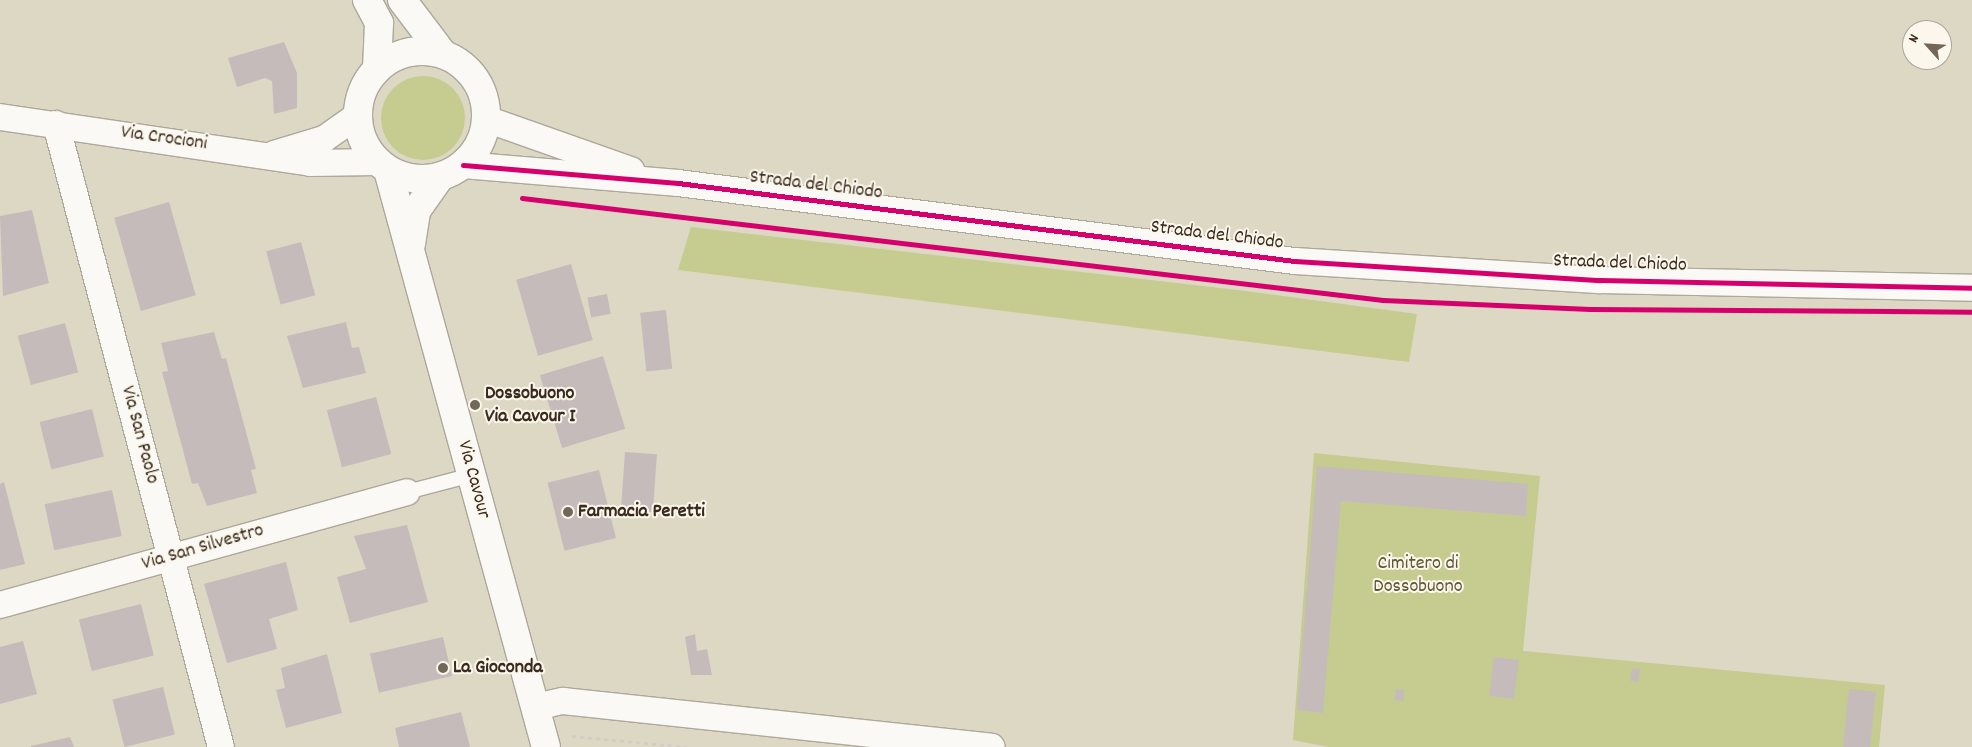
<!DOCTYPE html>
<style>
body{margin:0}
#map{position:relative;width:1972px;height:747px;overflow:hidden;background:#dcd8c4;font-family:Dekko,sans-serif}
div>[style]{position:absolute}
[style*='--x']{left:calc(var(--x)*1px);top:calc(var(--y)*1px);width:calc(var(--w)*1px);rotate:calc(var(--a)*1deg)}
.green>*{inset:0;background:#c6cb8f}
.round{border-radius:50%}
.building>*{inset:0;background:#c6bbbb;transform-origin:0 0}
.path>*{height:3px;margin-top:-1.5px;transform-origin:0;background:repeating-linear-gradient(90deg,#d0cec8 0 4px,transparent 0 8px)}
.roads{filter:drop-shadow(1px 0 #aca89a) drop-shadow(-1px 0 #aca89a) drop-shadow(0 1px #aca89a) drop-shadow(0 -1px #aca89a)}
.service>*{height:14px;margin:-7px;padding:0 7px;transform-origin:7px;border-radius:7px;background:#faf9f6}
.minor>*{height:26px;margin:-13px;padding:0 13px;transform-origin:13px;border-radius:13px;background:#faf9f6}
.primary>*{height:28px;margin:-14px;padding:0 14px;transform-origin:14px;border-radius:14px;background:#faf9f6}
.primary>.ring{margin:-14px;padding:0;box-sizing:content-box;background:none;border:28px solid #faf9f6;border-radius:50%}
.cycleway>*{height:5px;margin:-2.5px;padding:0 2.5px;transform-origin:2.5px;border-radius:2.5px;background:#d6006c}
.dots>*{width:14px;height:14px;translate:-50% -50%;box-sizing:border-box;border:2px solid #fbf7ec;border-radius:50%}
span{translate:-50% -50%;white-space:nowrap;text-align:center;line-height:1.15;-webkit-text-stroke:4px #fbf7ec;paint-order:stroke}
.street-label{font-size:20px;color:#3b2a1e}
.poi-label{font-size:20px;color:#3b2a1e;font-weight:700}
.left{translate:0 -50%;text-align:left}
.park-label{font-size:20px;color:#5f5733}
.north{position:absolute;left:1902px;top:20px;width:50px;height:50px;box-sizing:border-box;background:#fbf7ec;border:1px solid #aea59a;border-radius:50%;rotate:296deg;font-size:14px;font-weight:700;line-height:20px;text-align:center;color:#3b2a1e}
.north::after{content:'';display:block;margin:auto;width:18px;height:22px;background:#736758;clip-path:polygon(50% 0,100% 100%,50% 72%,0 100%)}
</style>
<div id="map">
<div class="green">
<div class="round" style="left:381px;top:76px;width:84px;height:84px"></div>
<div style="clip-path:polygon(691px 227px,1246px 291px,1417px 314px,1409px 362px,678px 270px)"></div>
<div style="clip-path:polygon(1314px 453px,1540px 476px,1523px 651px,1885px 685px,1879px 747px,1329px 747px,1293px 740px)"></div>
</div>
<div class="building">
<div style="clip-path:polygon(284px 42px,297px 73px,297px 108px,274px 114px,272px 81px,265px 78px,237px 87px,228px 58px)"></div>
<div style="left:169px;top:202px;width:97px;height:57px;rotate:74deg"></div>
<div style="clip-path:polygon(32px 210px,49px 283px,3px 296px,0 216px)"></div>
<div style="left:301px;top:242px;width:55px;height:36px;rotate:75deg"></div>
<div style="left:571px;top:264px;width:79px;height:57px;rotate:74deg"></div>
<div style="left:607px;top:294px;width:20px;height:20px;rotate:79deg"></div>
<div style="left:666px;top:310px;width:59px;height:26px;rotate:84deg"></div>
<div style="clip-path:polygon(346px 322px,352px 348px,359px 347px,366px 373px,303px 388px,287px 336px)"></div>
<div style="left:65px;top:323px;width:51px;height:49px;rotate:75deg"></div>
<div style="clip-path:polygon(214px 332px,222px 359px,226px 358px,256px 469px,251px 470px,257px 493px,207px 506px,198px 483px,192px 484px,162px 372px,168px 371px,161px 343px)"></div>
<div style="left:603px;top:356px;width:76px;height:66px;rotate:73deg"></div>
<div style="left:376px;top:397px;width:59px;height:51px;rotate:75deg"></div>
<div style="left:92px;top:409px;width:49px;height:54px;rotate:76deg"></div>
<div style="left:625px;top:452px;width:32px;height:58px;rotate:4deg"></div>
<div style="clip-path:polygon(1317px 466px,1528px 484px,1526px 516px,1341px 501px,1323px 713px,1297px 710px)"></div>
<div style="left:599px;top:470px;width:70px;height:53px;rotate:76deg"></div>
<div style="clip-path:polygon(4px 482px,25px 564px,0 570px,0 484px)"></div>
<div style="left:112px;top:490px;width:47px;height:69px;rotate:78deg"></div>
<div style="clip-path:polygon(407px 525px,428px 602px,350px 623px,337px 577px,366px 569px,354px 536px)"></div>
<div style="clip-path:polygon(286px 562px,298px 610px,269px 619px,277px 649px,227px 663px,204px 584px)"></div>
<div style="left:141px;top:604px;width:53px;height:64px;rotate:76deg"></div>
<div style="clip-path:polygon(695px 634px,697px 651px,707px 649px,712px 675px,691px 675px,685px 637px)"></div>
<div style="left:443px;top:637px;width:40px;height:75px;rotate:77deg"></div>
<div style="clip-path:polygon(23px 641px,37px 694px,0 704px,0 647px)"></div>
<div style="clip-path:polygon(327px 654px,342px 713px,286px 728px,276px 690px,285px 688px,281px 668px)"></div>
<div style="left:1494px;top:657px;width:25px;height:39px;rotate:7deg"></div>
<div style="left:1632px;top:668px;width:8px;height:13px;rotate:7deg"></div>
<div style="left:163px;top:687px;width:49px;height:52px;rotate:76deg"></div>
<div style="clip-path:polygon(1396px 689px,1404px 690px,1404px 701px,1394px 700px)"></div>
<div style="left:1849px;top:689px;width:27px;height:58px;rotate:6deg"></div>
<div style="clip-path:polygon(461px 712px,470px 747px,399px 747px,395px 728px)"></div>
<div style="clip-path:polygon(70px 737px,74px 747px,31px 747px,31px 746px)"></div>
</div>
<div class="path">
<div style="--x:572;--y:736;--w:115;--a:5.5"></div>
</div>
<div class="roads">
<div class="service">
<div style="--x:407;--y:492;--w:67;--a:-14.7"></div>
</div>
<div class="minor">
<div style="--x:0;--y:117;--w:313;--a:8.4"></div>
<div style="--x:310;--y:163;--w:67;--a:-0.9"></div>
<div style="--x:486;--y:119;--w:154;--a:19.4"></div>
<div style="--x:56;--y:124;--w:644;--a:75.17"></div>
<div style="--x:274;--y:154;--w:52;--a:-16.7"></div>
<div style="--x:324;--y:139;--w:42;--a:-35.2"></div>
<div style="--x:463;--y:165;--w:216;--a:4.8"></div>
<div style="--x:678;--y:183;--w:622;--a:7.21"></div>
<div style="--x:1295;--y:261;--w:306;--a:3.6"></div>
<div style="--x:1600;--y:280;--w:372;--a:1.2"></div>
<div style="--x:0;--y:605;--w:422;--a:-15.5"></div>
<div style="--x:536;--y:707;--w:28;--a:-13"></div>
<div style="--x:563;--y:701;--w:431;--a:6.1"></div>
</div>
<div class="primary">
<div style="--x:367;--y:0;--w:26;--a:62"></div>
<div style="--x:379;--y:23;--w:46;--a:92.5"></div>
<div style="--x:402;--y:0;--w:68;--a:52.8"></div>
<div class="ring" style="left:358px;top:51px;width:100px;height:100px"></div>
<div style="--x:388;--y:170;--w:598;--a:74.69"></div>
<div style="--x:411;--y:244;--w:33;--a:-81"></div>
<div style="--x:416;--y:211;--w:42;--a:-54.8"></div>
</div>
</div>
<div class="cycleway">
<div style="--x:463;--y:165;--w:216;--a:4.8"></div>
<div style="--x:678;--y:183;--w:622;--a:7.21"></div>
<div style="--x:1295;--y:261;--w:306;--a:3.6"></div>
<div style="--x:1600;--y:280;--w:372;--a:1.2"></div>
<div style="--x:522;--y:198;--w:867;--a:6.76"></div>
<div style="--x:1383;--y:300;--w:207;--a:2.5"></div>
<div style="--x:1590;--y:309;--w:382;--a:0.4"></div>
</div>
<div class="dots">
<div style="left:475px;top:405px;background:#736758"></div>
<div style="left:568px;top:512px;background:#736758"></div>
<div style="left:443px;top:668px;background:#736758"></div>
</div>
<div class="street-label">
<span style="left:164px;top:139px;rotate:8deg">Via Crocioni</span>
<span style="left:816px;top:186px;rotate:7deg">Strada del Chiodo</span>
<span style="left:1217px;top:236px;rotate:7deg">Strada del Chiodo</span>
<span style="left:1620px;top:264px;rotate:2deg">Strada del Chiodo</span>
<span style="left:139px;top:435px;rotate:75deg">Via San Paolo</span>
<span style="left:473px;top:480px;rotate:75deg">Via Cavour</span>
<span style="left:203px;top:548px;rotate:-16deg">Via San Silvestro</span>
</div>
<div class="poi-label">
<span class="left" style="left:485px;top:406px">Dossobuono<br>Via Cavour I</span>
<span class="left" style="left:578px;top:512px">Farmacia Peretti</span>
<span class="left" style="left:453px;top:668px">La Gioconda</span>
</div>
<div class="park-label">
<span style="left:1418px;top:576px">Cimitero di<br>Dossobuono</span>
</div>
<div class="north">N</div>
</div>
